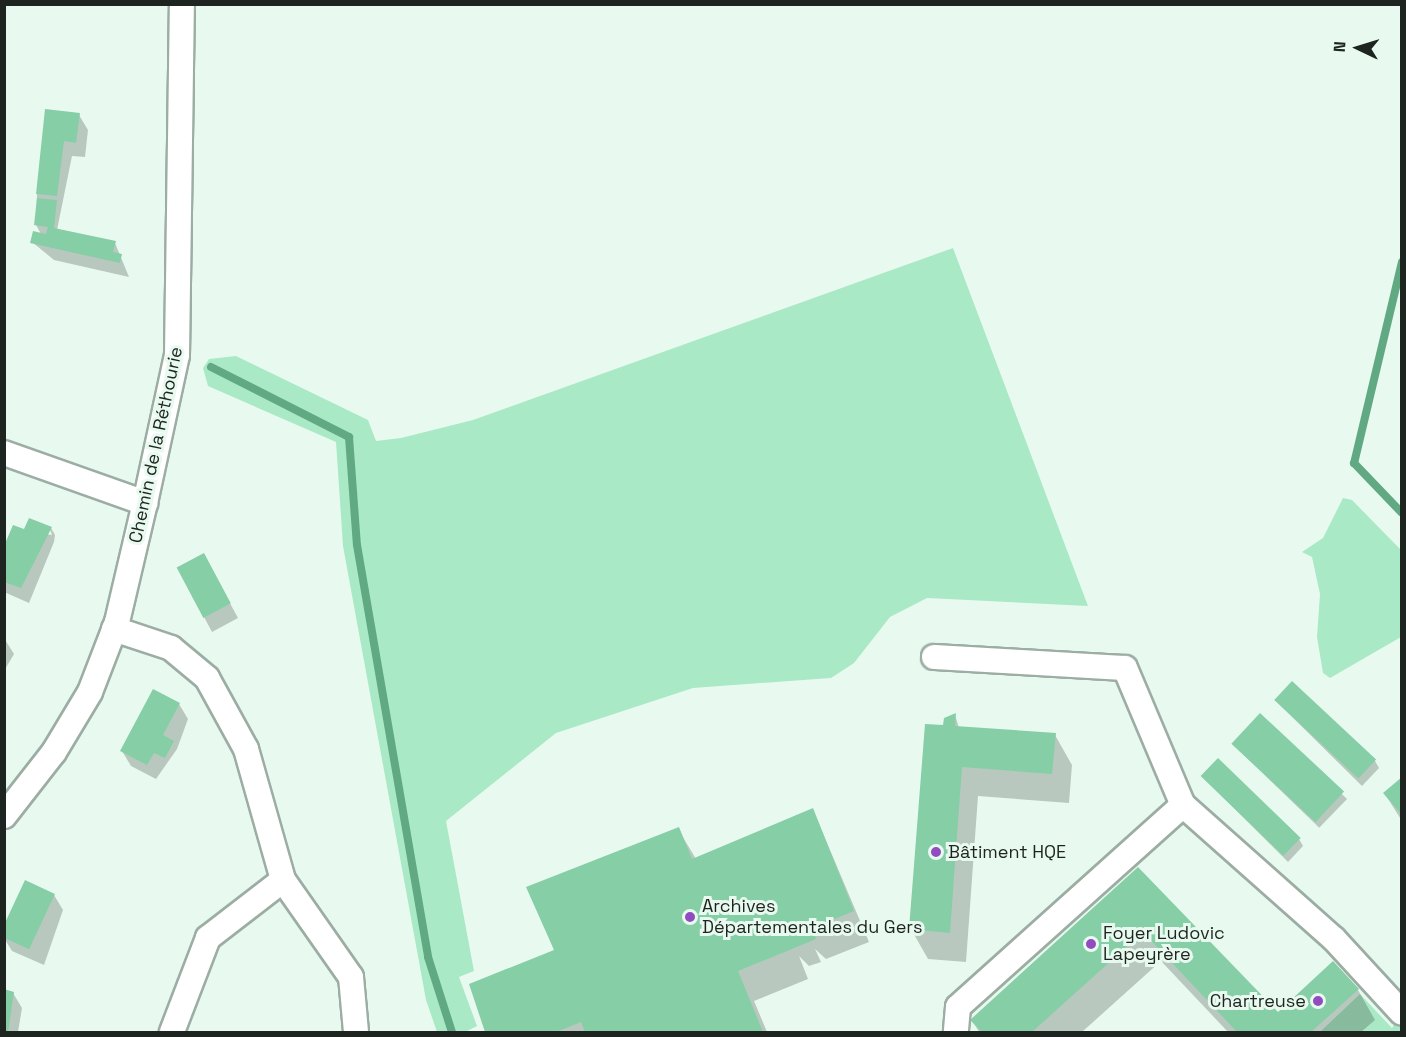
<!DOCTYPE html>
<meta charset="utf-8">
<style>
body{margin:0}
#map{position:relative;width:1406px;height:1037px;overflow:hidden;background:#e8faef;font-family:"Space Grotesk",sans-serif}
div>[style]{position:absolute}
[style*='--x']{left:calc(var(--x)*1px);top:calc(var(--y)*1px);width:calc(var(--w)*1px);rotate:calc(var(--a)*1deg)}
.green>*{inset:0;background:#aae9c5}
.shadow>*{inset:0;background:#0003;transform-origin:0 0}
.stream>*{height:8px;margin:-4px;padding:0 4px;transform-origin:4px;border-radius:4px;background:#61a983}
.building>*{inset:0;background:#85cea6;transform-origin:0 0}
.roads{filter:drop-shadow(2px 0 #9cada3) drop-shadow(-2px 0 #9cada3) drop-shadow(0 2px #9cada3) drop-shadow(0 -2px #9cada3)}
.minor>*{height:24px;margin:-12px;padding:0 12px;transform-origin:12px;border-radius:12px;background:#fff}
.dots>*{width:16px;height:16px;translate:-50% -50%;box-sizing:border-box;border:3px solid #e8faef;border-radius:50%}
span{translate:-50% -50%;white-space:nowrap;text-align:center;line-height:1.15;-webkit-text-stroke:6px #e8faef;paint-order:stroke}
.street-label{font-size:18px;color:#1e2420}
.poi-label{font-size:18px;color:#1e2420}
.left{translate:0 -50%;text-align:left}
.right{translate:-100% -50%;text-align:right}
.frame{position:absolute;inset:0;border:6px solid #1e2420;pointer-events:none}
.north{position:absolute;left:1328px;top:18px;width:60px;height:60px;-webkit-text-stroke:4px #e8faef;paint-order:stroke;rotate:274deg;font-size:16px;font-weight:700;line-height:24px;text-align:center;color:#1e2420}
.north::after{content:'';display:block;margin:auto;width:21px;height:27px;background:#1e2420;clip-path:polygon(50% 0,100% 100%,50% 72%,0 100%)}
</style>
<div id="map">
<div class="green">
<div style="clip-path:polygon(953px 248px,1088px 606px,927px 598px,890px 617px,854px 663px,831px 678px,693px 688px,556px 733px,446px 821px,474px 971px,459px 977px,477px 1026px,465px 1032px,437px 1032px,426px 1000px,343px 546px,336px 442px,208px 386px,203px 368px,209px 359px,236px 356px,368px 420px,376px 441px,401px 438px,473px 420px)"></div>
<div style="clip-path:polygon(1343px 498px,1352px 500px,1401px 550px,1401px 637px,1330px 678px,1323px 673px,1317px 637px,1320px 594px,1312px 557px,1302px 552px,1323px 538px)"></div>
<div style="clip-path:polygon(1360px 994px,1392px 1028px,1401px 1013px,1401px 1032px,1320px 1032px)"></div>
</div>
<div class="shadow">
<div style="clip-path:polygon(47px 111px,79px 115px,88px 130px,85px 157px,72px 156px,57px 230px,115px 243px,129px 277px,54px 260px,32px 242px,41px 234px,36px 225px,37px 194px)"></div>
<div style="clip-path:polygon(49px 527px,51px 528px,55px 535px,54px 542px,29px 603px,4px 592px,4px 549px,25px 531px,52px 535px)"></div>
<div style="clip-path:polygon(212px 570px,238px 618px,212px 632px,204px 617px)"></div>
<div style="clip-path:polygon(4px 638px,14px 654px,4px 671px)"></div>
<div style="clip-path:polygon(1276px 701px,1375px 761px,1379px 768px,1362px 786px)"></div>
<div style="clip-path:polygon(179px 704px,188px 719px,177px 749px,156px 779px,131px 766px,122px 751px)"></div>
<div style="clip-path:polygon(955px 715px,959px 728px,1055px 735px,1072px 765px,1069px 803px,978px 796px,966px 962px,928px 959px,911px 929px,942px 727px)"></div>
<div style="left:1260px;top:715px;width:121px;height:40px;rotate:44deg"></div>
<div style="clip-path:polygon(1202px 776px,1299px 839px,1303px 846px,1288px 862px)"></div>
<div style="clip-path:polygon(1402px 779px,1402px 821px,1385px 794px)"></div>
<div style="clip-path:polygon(813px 810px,869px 942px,826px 959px,815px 949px,821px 962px,809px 966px,799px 956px,808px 979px,754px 1001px,767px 1032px,487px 1032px,471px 985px,556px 950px,678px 829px,696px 859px)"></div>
<div style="clip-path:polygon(1138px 869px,1278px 1015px,1358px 990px,1375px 1020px,1361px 1032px,1228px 1032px,1161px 961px,1082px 1032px,979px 1032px,972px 1020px)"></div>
<div style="clip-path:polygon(26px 882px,54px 895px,63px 910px,44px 965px,12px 951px,4px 938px)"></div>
<div style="clip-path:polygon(4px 991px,13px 993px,22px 1008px,18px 1032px,4px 1032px)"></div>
</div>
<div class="stream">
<div style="--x:1402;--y:262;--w:207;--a:103.4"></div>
<div style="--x:1354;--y:463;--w:69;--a:46.2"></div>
<div style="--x:211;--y:367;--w:155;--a:26.9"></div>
<div style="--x:349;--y:437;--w:108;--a:85.8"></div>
<div style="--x:357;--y:545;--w:418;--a:80.2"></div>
<div style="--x:428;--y:957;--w:79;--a:72.3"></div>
</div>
<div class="building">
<div style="clip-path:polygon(45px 109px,80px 113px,76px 143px,64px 141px,57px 196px,36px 194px)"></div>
<div style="clip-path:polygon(37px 198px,57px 200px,54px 228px,116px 241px,113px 252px,122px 254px,120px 263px,30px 243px,33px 231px,46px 234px,48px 227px,34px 225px)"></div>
<div style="clip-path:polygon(29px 518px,52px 527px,21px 588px,4px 582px,4px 546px,13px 525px,24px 529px)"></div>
<div style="left:204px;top:553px;width:57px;height:31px;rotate:62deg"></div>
<div style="left:1292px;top:681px;width:115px;height:26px;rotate:43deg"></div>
<div style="clip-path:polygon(153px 689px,180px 703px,163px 735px,174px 741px,165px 758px,154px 753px,147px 765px,120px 751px)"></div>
<div style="clip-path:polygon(956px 713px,955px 726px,1056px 733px,1052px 774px,962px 767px,950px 933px,909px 929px,925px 724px,943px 725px,944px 718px)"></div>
<div style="left:1260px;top:713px;width:115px;height:42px;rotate:43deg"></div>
<div style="left:1218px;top:758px;width:115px;height:25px;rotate:44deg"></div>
<div style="clip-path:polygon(1402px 777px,1402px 815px,1383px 793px)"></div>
<div style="clip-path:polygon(813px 808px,854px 911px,812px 928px,816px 939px,738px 971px,763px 1032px,585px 1032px,581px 1022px,556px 1032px,485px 1032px,469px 984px,554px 950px,526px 887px,679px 827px,692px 859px)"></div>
<div style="clip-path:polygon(1138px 867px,1278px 1012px,1333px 961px,1359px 989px,1311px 1032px,1237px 1032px,1143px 932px,1032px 1032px,982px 1032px,970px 1020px)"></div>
<div style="left:25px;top:880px;width:33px;height:61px;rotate:25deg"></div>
<div style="clip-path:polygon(4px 989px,14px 992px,8px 1032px,4px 1032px)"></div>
</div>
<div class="roads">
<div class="minor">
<div style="--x:4;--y:453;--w:150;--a:19.5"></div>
<div style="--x:114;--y:629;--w:60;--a:18.4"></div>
<div style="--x:171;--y:648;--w:47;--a:39.8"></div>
<div style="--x:207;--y:678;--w:81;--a:61.2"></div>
<div style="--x:246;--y:749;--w:136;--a:74.2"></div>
<div style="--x:283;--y:880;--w:95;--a:142.3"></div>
<div style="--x:208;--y:938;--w:101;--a:111"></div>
<div style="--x:934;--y:657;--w:191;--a:3.3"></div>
<div style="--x:1125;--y:668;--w:149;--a:67.1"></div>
<div style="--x:1183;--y:805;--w:302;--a:138.1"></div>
<div style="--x:958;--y:1007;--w:25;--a:95"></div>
<div style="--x:1183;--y:805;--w:202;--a:41.6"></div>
<div style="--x:1334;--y:939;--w:100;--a:47.4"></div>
<div style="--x:4;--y:816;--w:81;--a:-52"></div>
<div style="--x:54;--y:752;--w:70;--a:-59"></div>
<div style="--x:90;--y:692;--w:75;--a:-68.9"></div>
<div style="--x:117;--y:622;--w:122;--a:-76.8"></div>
<div style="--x:145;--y:503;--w:151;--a:-77.8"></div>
<div style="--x:177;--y:355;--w:351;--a:-89.2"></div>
<div style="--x:283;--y:880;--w:118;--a:55"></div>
<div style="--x:351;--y:977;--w:55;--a:84.8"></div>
</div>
</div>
<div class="dots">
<div style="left:936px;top:852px;background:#924cc0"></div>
<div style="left:690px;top:917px;background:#924cc0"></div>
<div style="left:1091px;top:944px;background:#924cc0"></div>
<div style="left:1318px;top:1001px;background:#924cc0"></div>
</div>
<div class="street-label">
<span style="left:156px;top:445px;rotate:-78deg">Chemin de la Réthourie</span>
</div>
<div class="poi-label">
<span class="left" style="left:948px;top:852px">Bâtiment HQE</span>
<span class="left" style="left:702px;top:917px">Archives<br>Départementales du Gers</span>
<span class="left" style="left:1103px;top:944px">Foyer Ludovic<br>Lapeyrère</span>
<span class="right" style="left:1306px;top:1001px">Chartreuse</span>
</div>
<div class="frame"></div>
<div class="north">N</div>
</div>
